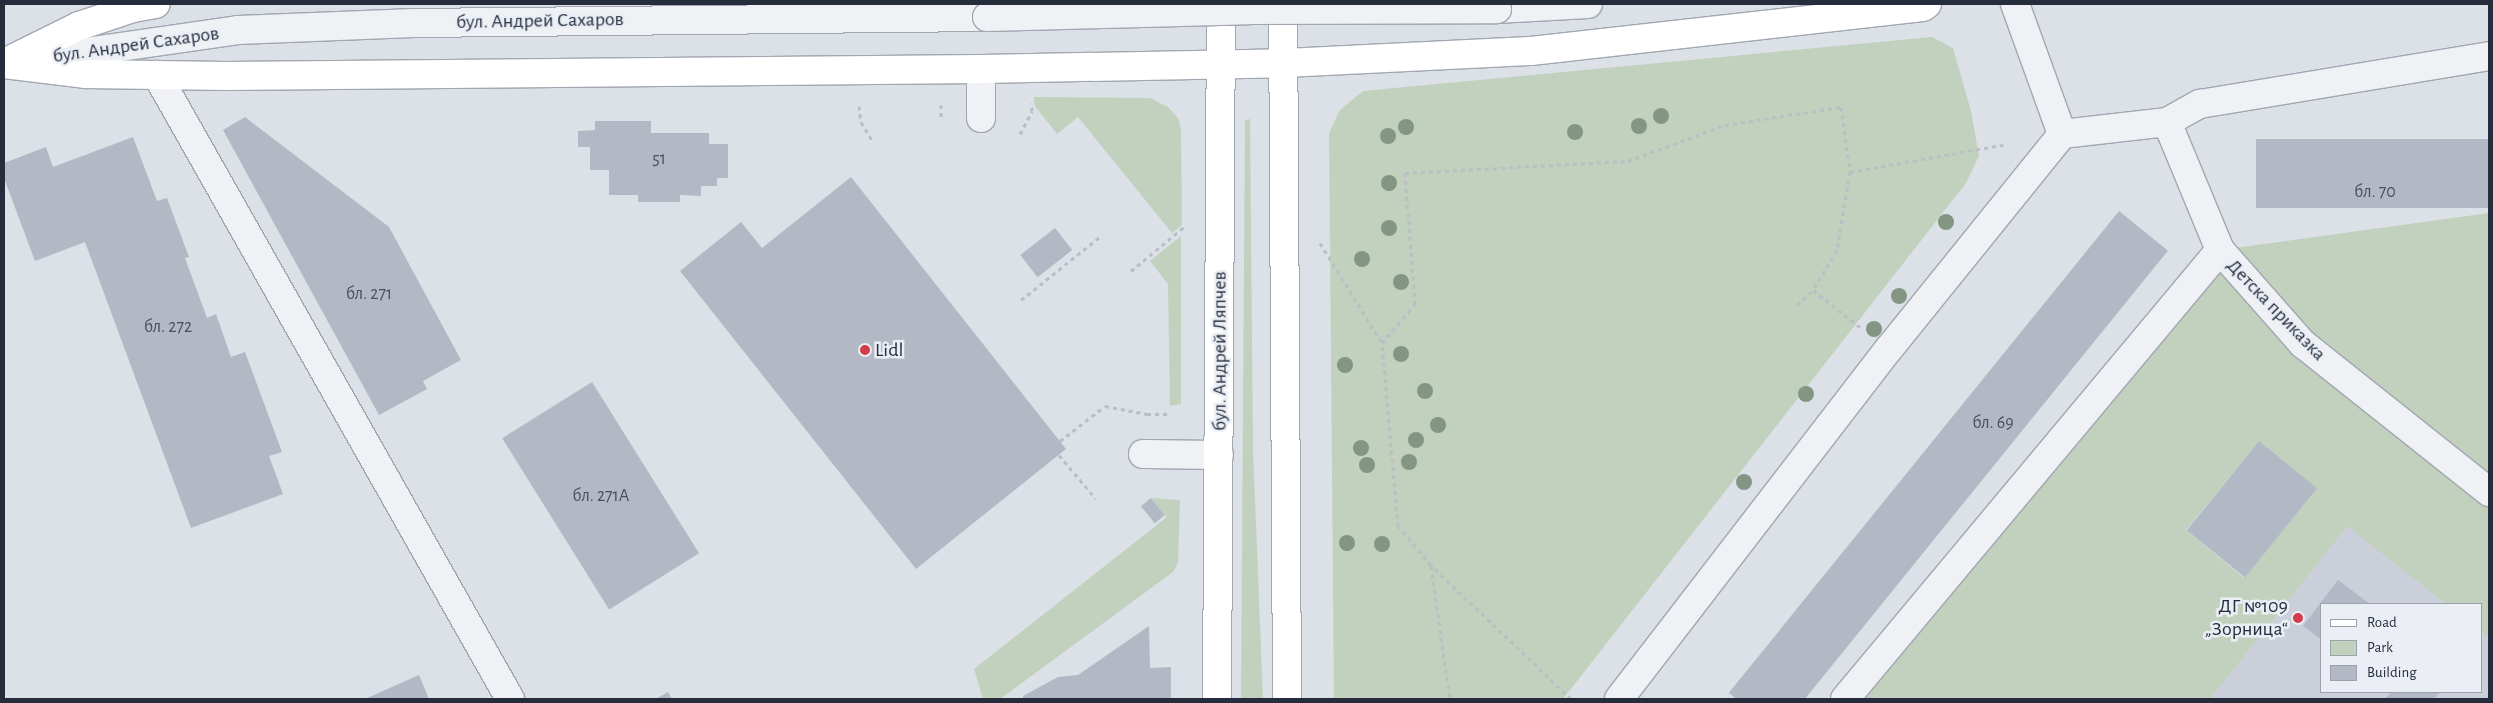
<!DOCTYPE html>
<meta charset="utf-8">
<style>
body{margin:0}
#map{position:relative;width:2493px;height:703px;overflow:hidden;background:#dce0e7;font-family:"Alegreya Sans",sans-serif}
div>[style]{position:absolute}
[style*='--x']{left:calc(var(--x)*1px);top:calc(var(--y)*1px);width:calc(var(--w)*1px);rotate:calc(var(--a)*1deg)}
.built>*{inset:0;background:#cacfd9}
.green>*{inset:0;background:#c1d1bd}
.building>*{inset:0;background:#b3b9c4;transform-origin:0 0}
.path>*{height:3px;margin-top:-1.5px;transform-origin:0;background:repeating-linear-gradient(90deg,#babec5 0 4px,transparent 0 8px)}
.roads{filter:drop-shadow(1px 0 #a1a7b1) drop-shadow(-1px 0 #a1a7b1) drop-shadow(0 1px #a1a7b1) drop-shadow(0 -1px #a1a7b1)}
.minor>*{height:28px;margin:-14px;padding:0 14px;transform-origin:14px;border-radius:14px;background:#eff1f5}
.major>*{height:28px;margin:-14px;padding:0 14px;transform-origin:14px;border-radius:14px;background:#fff}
.bridges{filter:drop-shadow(1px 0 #a1a7b1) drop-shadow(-1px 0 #a1a7b1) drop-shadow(0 1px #a1a7b1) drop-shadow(0 -1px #a1a7b1)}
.minor-bridge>*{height:28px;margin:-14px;padding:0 14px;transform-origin:14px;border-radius:14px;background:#eff1f5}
.trees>*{width:16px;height:16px;margin:-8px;border-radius:50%;background:#829683}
.dots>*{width:14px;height:14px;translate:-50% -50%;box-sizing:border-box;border:2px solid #ebeff5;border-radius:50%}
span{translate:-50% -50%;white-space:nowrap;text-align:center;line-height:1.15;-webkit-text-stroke:5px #ebeff5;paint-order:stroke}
.number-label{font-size:18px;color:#48505f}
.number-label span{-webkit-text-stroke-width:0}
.street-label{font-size:20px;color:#252d3d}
.poi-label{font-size:20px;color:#252d3d}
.left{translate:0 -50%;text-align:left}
.right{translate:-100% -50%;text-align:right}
.frame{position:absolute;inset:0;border:5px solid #252d3d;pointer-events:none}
.legend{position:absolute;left:2320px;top:603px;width:162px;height:90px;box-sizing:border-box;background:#ebeff5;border:1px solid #9ca1ab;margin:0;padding:6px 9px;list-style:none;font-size:15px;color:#252d3d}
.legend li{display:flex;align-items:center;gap:10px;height:25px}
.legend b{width:25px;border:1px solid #9ca1ab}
</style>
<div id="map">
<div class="built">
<div style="clip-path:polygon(2347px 525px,2446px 604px,2322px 604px,2322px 692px,2482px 692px,2482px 632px,2489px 638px,2489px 699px,2210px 699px)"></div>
</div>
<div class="green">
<div style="clip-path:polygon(1932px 37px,1953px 48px,1971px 111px,1979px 156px,1966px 183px,1563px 699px,1334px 699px,1329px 133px,1340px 110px,1363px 91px)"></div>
<div style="clip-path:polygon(1034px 97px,1150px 98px,1168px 107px,1178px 118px,1181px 129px,1182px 225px,1172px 233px,1078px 117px,1057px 134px,1035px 106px)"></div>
<div style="clip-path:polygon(1250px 119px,1253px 451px,1263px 699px,1241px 699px,1245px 120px)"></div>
<div style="clip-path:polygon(evenodd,2489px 213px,2489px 638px,2482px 632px,2482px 604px,2446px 604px,2347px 526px,2210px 699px,1845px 699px,2220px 250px,2489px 213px,2259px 441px,2317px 489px,2244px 578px,2186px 530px,2259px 441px)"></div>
<div style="clip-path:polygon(1181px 236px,1181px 404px,1170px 406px,1168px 284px,1150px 261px)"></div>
<div style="clip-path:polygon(1151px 498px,1180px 500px,1178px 562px,1173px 572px,1000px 699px,983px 699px,974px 669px,1167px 517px)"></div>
</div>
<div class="building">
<div style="clip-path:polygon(245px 117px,389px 227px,461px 360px,423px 381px,427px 389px,379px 415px,223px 130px)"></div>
<div style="clip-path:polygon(595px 121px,651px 121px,651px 133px,709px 133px,709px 144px,728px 144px,728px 178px,717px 178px,717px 186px,701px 186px,701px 196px,680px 195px,680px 202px,638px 202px,638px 195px,609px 195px,609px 170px,590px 170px,590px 147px,578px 147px,578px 131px,595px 130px)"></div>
<div style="clip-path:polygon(133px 137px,157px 201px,167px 198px,189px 257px,185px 258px,207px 318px,216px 314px,231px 357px,245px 352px,282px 452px,269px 456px,283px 494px,191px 528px,85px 242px,35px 261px,4px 178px,4px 163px,46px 147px,53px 167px)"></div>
<div style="left:2489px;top:139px;width:69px;height:233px;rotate:90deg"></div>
<div style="clip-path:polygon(851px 177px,1066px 449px,916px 569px,680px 271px,741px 222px,762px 248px)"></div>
<div style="left:2119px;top:211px;width:63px;height:620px;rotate:39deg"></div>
<div style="left:1055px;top:228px;width:28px;height:44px;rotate:52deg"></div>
<div style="left:592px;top:382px;width:202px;height:106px;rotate:58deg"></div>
<div style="left:2259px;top:441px;width:75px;height:115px;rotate:39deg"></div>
<div style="left:1151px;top:498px;width:22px;height:13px;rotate:51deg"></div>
<div style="clip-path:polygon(2338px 580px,2370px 604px,2322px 604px,2322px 640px,2303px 626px)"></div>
<div style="clip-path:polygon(1149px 626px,1150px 668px,1171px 667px,1171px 699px,1023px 699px,1023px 696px,1058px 677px,1078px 675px)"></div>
<div style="clip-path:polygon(419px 675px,429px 699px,365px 699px)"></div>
<div style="clip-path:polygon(668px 692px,672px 699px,656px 699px)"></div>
<div style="clip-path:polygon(2388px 692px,2440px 692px,2434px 699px,2385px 699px,2390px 693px)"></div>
</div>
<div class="path">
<div style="--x:941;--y:105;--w:15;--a:90"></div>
<div style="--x:859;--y:106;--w:16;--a:83"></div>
<div style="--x:861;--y:122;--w:21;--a:59"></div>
<div style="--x:1020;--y:134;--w:26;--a:-62"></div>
<div style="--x:1032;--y:111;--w:8;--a:-97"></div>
<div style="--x:1850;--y:172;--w:159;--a:-10.1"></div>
<div style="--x:1320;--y:243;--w:118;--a:58.2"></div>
<div style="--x:1131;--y:271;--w:69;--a:-39.7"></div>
<div style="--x:1021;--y:300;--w:104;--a:-38.7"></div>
<div style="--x:1797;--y:305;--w:22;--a:-43"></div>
<div style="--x:1060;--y:441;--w:57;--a:-37.9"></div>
<div style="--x:1105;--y:406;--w:43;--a:10.8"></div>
<div style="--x:1147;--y:414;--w:23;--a:0"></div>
<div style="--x:1059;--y:455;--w:57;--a:49.9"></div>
<div style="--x:1431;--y:566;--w:134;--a:81.9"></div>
<div style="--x:1571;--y:699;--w:194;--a:-136.3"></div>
<div style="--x:1431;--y:565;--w:51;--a:-130.2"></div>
<div style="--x:1398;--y:526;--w:184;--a:-95"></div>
<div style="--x:1382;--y:343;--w:51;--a:-49.8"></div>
<div style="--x:1415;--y:304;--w:131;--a:-94.4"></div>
<div style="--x:1405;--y:173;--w:223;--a:-3.1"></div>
<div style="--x:1628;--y:161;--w:103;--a:-20.4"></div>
<div style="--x:1725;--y:125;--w:117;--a:-8.8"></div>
<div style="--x:1841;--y:107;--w:66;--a:82.1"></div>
<div style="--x:1850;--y:172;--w:79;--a:99.5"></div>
<div style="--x:1837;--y:250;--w:47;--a:121"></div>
<div style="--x:1813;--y:290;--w:61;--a:38.4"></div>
</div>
<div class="roads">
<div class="minor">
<div style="--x:2015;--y:4;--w:138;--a:70.1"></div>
<div style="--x:1497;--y:9;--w:91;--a:-3.1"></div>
<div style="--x:16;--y:62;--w:224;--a:-8.2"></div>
<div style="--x:238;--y:30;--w:176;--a:-2.3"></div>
<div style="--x:414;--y:23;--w:573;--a:-0.6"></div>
<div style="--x:981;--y:69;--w:49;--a:90"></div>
<div style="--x:157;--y:75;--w:717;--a:60.5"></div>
<div style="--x:2167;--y:122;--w:139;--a:67.5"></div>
<div style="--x:2220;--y:250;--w:125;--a:48.6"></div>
<div style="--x:2303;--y:344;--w:238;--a:38.5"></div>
<div style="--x:1143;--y:454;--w:76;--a:0.8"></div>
<div style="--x:1619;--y:699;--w:441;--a:-52.4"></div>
<div style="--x:1888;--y:350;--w:277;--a:-51.1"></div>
<div style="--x:2062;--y:134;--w:106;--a:-6.5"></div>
<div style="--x:2167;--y:122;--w:38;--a:-29"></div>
<div style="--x:2200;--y:104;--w:293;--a:-9.4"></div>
<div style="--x:1845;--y:699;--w:585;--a:-50.13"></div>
</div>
<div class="major">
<div style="--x:1283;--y:4;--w:695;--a:89.67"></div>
<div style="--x:4;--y:63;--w:84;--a:-26.3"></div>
<div style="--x:79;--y:26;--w:57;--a:-18.4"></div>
<div style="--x:133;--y:8;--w:23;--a:-10"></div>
<div style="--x:4;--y:64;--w:83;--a:7"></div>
<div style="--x:86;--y:74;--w:140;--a:0.8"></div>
<div style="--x:226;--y:76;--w:755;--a:-0.53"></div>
<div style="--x:981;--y:69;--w:303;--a:-1.1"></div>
<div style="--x:1284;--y:63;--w:247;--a:-2.8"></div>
<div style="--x:1531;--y:51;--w:394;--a:-6.4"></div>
<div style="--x:1923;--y:7;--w:5;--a:-37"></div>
<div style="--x:1217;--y:699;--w:695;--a:-89.67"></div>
</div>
</div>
<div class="bridges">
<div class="minor-bridge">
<div style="--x:987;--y:17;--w:262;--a:-1.5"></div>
<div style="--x:1249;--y:10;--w:248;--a:-0.2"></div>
</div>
</div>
<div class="trees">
<div style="left:1661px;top:116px"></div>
<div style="left:1639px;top:126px"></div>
<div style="left:1406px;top:127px"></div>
<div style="left:1575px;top:132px"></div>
<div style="left:1388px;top:136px"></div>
<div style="left:1389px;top:183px"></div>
<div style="left:1946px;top:222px"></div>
<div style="left:1389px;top:228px"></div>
<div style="left:1362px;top:259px"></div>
<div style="left:1401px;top:282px"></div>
<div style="left:1899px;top:296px"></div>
<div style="left:1874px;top:329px"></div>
<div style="left:1401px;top:354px"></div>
<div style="left:1345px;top:365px"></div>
<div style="left:1425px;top:391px"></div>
<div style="left:1806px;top:394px"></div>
<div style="left:1438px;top:425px"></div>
<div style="left:1416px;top:440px"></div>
<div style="left:1361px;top:448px"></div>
<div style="left:1409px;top:462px"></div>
<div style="left:1367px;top:465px"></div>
<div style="left:1744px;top:482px"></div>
<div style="left:1347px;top:543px"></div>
<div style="left:1382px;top:544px"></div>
</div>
<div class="dots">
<div style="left:865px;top:350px;background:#d23b4b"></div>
<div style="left:2298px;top:618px;background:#d23b4b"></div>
</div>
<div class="number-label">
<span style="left:659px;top:159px">51</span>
<span style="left:2375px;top:192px">бл. 70</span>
<span style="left:369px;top:294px">бл. 271</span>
<span style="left:168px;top:327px">бл. 272</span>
<span style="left:1993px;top:423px">бл. 69</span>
<span style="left:601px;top:496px">бл. 271А</span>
</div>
<div class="street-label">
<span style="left:540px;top:21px;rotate:-1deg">бул. Андрей Сахаров</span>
<span style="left:136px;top:45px;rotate:-8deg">бул. Андрей Сахаров</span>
<span style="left:2276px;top:310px;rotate:46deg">Детска приказка</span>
<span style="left:1220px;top:351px;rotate:-90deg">бул. Андрей Ляпчев</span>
</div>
<div class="poi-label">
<span class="left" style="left:875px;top:350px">Lidl</span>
<span class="right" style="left:2288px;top:618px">ДГ №109<br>„Зорница“</span>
</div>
<div class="frame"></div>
<ul class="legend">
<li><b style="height:6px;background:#fff"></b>Road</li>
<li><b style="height:14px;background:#c1d1bd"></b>Park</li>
<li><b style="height:14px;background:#b3b9c4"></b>Building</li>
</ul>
</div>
